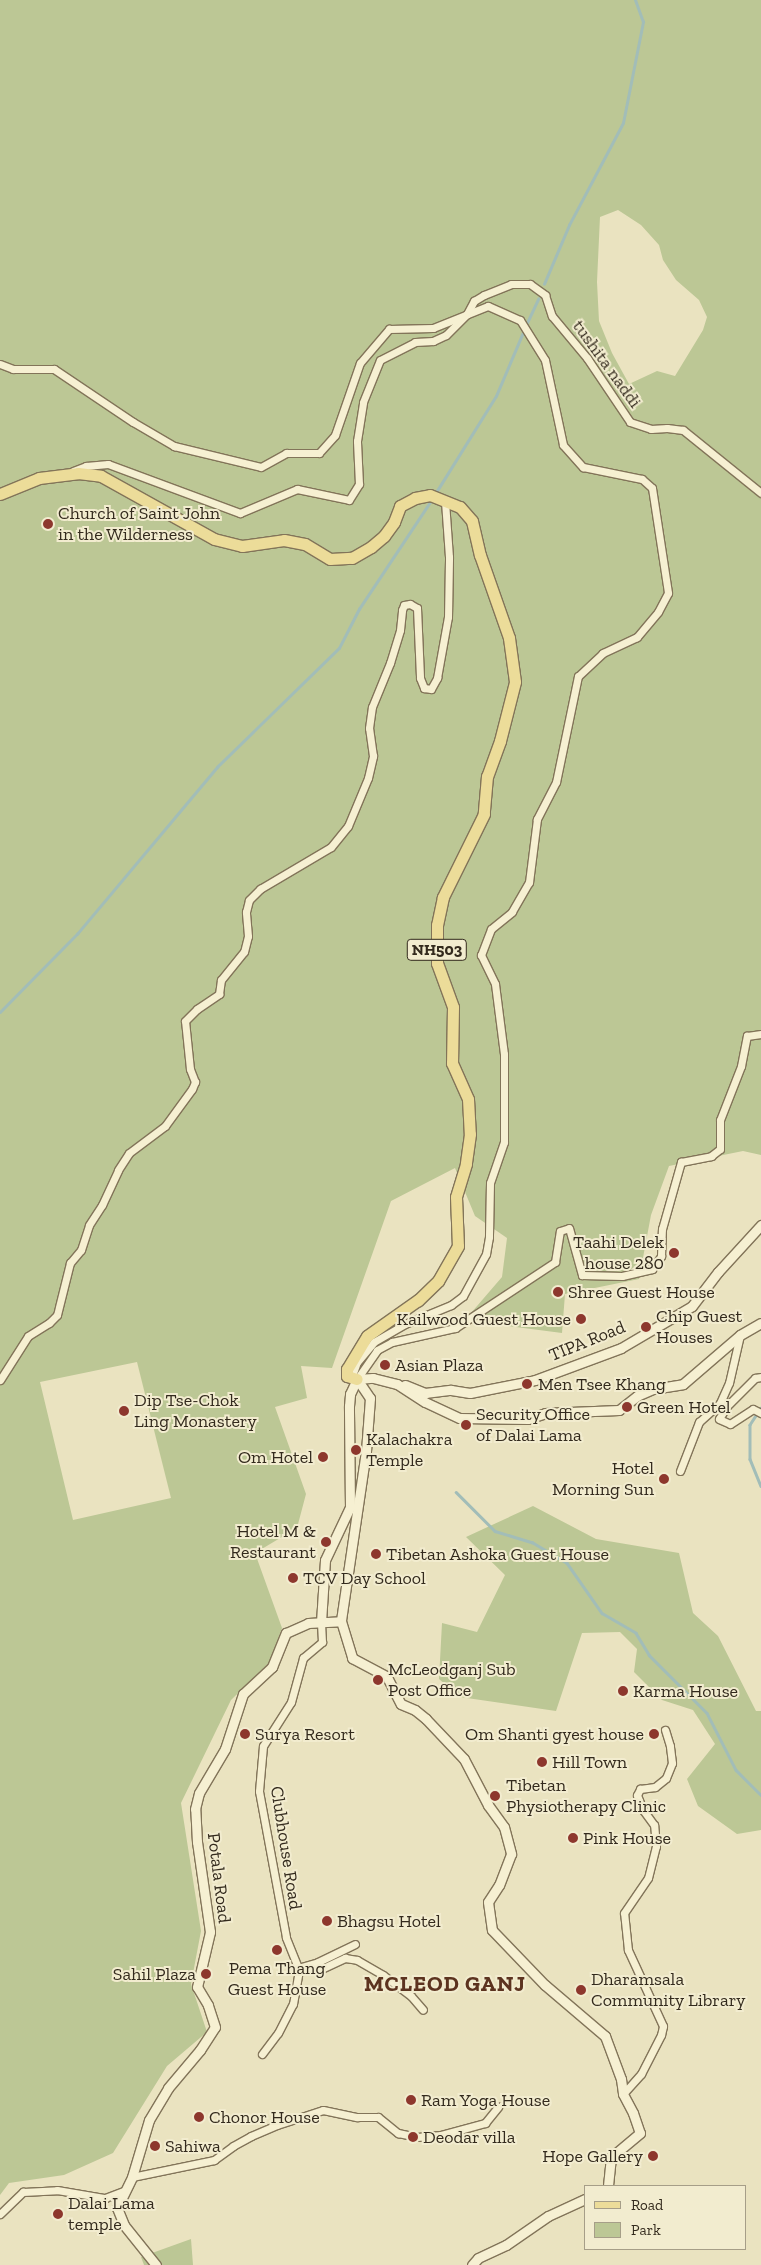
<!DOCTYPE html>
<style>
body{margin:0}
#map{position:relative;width:761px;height:2265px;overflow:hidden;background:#eae3c0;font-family:"Zilla Slab",serif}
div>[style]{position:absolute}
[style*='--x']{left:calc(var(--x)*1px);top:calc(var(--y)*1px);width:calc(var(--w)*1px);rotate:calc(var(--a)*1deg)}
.green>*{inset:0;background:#bcc795}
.stream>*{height:2.5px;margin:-1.25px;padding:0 1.25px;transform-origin:1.25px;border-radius:1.25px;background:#a2bdb8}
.roads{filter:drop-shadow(1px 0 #827459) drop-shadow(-1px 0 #827459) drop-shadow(0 1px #827459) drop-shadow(0 -1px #827459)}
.minor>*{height:7px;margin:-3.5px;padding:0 3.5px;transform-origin:3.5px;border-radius:3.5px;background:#f6f0d2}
.tertiary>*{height:9px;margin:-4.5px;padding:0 4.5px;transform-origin:4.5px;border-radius:4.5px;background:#f6f0d2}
.primary>*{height:11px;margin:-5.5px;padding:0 5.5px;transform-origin:5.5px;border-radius:5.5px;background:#ecdc99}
.dots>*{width:14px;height:14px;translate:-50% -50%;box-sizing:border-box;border:2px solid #f2eccf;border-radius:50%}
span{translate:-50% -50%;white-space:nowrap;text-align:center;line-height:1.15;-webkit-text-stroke:4px #f2eccf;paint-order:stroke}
.shield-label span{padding:1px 4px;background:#f2eccf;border:1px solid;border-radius:4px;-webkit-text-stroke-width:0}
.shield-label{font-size:16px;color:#332a1d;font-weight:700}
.street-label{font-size:18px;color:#332a1d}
.poi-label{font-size:18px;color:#332a1d}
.left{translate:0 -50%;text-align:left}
.right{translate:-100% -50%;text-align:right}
.district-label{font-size:22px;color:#5c331f;font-weight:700;letter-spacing:1px}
.legend{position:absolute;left:584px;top:2185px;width:162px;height:65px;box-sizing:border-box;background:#f2eccf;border:1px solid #a69e88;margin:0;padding:6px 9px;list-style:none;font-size:15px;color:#332a1d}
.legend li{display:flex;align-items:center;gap:10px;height:25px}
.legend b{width:25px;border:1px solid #a69e88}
</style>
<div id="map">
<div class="green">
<div style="clip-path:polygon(evenodd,0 0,761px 0,761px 1155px,743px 1151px,669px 1166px,651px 1215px,639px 1279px,565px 1294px,562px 1333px,485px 1323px,471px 1313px,502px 1277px,507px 1238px,475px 1216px,455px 1168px,391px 1201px,332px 1368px,301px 1366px,307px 1398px,275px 1407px,306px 1494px,297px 1528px,255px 1553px,282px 1628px,269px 1663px,231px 1700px,181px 1803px,201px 1931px,191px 1984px,207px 2032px,167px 2066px,113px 2153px,64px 2175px,9px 2183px,0 2195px,0 0,618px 210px,641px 225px,659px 245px,663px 260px,676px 280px,699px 300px,707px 317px,703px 330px,675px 376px,657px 371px,629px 384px,612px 353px,599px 321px,597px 282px,600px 217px,618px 210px,0 0,137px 1362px,171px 1498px,73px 1520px,40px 1382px,137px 1362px)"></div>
<div style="clip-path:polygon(533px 1506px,596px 1539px,679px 1553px,693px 1613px,718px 1636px,756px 1711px,761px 1711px,761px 1830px,737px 1834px,698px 1806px,687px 1779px,715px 1744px,693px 1710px,662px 1700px,634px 1672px,637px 1649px,620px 1632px,582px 1633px,556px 1711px,460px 1697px,439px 1679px,442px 1623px,477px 1632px,505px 1575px,466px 1537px)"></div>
<div style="clip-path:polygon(191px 2239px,193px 2265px,144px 2265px,141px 2257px)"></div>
</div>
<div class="stream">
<div style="--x:544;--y:284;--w:64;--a:-67"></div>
<div style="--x:569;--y:225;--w:115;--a:-62.1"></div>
<div style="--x:623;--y:123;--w:103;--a:-78.8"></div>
<div style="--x:643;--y:22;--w:23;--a:-110"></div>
<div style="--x:526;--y:325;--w:29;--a:-65"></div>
<div style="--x:435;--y:494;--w:115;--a:-58.1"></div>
<div style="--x:496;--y:396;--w:72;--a:-67"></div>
<div style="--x:0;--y:1012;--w:110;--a:-45.4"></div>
<div style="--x:77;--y:934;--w:218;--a:-50"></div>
<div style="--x:217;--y:767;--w:170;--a:-44.3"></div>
<div style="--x:339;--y:648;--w:44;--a:-62.9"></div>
<div style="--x:359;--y:609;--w:132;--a:-56.4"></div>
<div style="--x:761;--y:1408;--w:20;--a:123"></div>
<div style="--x:750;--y:1425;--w:34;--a:90"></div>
<div style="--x:750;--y:1459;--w:29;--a:68"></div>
<div style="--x:456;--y:1492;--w:55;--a:45"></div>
<div style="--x:495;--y:1531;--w:39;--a:17"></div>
<div style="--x:532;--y:1542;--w:41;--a:31"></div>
<div style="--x:567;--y:1563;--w:61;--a:55"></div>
<div style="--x:602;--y:1613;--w:39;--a:30"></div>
<div style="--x:636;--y:1633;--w:26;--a:59"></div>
<div style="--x:649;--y:1655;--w:82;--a:45"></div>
<div style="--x:707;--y:1713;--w:64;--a:63"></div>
<div style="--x:736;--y:1770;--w:35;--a:45"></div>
</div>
<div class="roads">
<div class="minor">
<div style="--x:0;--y:364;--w:14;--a:21"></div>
<div style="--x:13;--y:369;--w:41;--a:0"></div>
<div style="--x:54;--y:369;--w:95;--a:33.9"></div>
<div style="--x:133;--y:422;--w:48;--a:30.3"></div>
<div style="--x:174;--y:446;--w:89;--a:13.6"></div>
<div style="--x:261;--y:467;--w:29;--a:-29"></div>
<div style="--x:286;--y:453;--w:33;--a:0"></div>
<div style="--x:319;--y:453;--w:24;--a:-48"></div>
<div style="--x:335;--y:435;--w:76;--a:-70.9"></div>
<div style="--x:360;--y:363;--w:45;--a:-49.5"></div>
<div style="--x:389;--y:329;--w:44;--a:-1.3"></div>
<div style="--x:433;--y:328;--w:59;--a:-21.8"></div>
<div style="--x:488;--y:306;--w:35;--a:24"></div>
<div style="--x:520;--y:320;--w:47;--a:58"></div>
<div style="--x:545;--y:360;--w:87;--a:78"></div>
<div style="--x:563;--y:445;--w:30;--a:48"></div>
<div style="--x:583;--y:467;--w:60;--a:11.5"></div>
<div style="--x:642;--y:479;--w:13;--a:42"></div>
<div style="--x:652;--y:488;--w:106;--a:81.3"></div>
<div style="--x:668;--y:593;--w:21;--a:118"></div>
<div style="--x:658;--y:612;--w:33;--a:130"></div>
<div style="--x:637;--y:637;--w:38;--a:155"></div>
<div style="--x:603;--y:653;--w:34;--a:137"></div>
<div style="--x:578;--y:676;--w:108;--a:101.7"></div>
<div style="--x:556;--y:782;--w:42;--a:117.2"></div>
<div style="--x:537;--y:819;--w:64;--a:97.2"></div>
<div style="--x:529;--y:882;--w:34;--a:120"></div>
<div style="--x:512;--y:912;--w:27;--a:141"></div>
<div style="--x:491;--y:929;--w:28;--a:111"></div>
<div style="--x:481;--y:955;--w:32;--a:64"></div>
<div style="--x:495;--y:984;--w:71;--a:82.7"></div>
<div style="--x:504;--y:1054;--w:88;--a:90"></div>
<div style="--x:504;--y:1142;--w:43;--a:108.9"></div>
<div style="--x:490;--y:1183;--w:54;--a:91.1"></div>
<div style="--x:489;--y:1237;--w:17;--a:100"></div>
<div style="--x:486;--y:1254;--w:48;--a:118.7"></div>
<div style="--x:463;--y:1296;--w:15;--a:143"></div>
<div style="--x:451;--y:1305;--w:50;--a:157.6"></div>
<div style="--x:405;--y:1324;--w:36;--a:150"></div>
<div style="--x:374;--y:1342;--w:26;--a:130"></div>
<div style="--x:357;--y:1362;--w:15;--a:110"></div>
<div style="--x:352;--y:1376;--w:6;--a:31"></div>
<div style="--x:357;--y:1379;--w:35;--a:-55"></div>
<div style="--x:377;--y:1350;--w:17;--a:-28"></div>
<div style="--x:392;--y:1342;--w:65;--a:-12.5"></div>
<div style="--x:455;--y:1328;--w:120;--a:-33.4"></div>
<div style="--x:555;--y:1262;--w:31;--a:-81"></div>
<div style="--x:560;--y:1231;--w:9;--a:-18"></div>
<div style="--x:569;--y:1228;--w:49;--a:74.5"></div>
<div style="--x:582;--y:1275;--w:40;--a:1.4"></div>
<div style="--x:622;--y:1276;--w:31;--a:-13"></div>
<div style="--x:652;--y:1269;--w:16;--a:-55"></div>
<div style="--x:661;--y:1256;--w:27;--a:-88"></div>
<div style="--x:662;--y:1229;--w:70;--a:-74.2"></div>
<div style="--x:681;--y:1162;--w:31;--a:-11"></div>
<div style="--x:711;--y:1156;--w:11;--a:-38"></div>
<div style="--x:720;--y:1149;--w:29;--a:-90"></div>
<div style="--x:720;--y:1120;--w:58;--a:-68.7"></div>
<div style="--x:741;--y:1066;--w:31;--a:-79"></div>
<div style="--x:747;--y:1036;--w:14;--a:-8"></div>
<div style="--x:73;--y:471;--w:14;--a:-21"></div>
<div style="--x:86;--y:466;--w:22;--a:-5"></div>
<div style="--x:108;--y:464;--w:141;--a:20.4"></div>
<div style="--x:240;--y:513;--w:62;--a:-22.8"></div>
<div style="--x:297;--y:489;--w:53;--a:11.9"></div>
<div style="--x:349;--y:500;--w:19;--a:-58"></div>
<div style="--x:359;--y:484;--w:43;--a:-92.7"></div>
<div style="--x:357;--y:441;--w:39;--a:-81"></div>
<div style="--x:363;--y:402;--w:45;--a:-68"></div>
<div style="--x:380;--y:360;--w:39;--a:-27"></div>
<div style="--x:415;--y:342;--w:18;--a:-3"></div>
<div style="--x:433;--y:341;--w:14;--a:-25"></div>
<div style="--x:446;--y:335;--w:30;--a:-45"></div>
<div style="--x:467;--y:314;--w:15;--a:-62"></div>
<div style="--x:474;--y:301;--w:12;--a:-31"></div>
<div style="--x:484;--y:295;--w:29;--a:-22"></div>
<div style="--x:511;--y:284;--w:19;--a:0"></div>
<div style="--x:530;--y:284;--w:19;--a:36"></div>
<div style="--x:545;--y:295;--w:22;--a:72"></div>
<div style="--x:552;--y:316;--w:55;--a:50.2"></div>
<div style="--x:587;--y:358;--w:77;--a:56.1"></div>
<div style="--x:630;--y:422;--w:22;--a:18"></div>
<div style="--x:651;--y:429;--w:16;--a:-4"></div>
<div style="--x:667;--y:428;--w:16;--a:7"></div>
<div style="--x:683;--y:430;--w:100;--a:38.9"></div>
<div style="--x:761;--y:1377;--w:6;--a:171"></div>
<div style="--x:755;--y:1378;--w:40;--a:135"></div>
<div style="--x:727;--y:1406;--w:15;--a:122"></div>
<div style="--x:719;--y:1419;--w:12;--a:24"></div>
<div style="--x:730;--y:1424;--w:27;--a:-33"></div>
<div style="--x:753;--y:1409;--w:9;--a:27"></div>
<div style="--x:0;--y:1380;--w:52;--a:-57.5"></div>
<div style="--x:28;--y:1336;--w:25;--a:-32"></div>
<div style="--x:49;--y:1323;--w:11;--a:-45"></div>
<div style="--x:57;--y:1315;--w:54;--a:-76"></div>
<div style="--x:70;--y:1263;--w:17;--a:-50"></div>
<div style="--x:81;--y:1250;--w:26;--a:-72"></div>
<div style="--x:89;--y:1225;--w:24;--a:-57"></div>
<div style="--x:102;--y:1205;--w:38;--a:-65"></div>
<div style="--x:118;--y:1170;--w:20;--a:-57"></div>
<div style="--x:129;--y:1153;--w:45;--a:-36.9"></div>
<div style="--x:165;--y:1126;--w:46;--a:-53.9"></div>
<div style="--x:192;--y:1089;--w:8;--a:-67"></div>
<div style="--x:195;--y:1082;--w:14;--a:-111"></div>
<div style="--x:190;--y:1069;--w:48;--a:-95.9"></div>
<div style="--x:185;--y:1021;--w:17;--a:-45"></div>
<div style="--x:197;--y:1009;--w:27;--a:-34"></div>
<div style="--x:219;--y:994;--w:14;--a:-82"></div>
<div style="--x:221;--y:980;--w:36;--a:-51"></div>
<div style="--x:244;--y:952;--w:16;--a:-76"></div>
<div style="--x:248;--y:936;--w:24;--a:-95"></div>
<div style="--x:246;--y:912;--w:12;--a:-76"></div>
<div style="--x:249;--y:900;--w:16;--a:-45"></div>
<div style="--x:260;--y:889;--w:82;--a:-30.6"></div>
<div style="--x:331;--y:847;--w:27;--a:-51"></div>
<div style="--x:348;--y:826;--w:52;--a:-67.4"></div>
<div style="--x:368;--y:778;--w:23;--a:-77"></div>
<div style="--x:373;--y:756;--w:28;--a:-98"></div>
<div style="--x:369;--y:728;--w:21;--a:-82"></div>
<div style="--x:372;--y:707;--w:48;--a:-67.8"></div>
<div style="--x:390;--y:663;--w:34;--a:-73"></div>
<div style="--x:400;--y:630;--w:20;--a:-84"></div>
<div style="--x:402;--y:610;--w:5;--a:-68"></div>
<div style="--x:404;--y:605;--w:6;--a:-9"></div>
<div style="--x:410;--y:604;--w:8;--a:30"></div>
<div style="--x:417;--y:608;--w:70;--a:87.5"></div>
<div style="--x:420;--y:678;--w:11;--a:68"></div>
<div style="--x:424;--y:688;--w:7;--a:8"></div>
<div style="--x:431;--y:689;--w:13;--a:-61"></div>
<div style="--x:437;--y:678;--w:62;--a:-79.8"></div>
<div style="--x:448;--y:617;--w:60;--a:-89"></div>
<div style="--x:449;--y:557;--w:56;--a:-94.1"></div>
<div style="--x:680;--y:1471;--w:53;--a:-68.8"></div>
<div style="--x:699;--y:1422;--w:28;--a:-42"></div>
<div style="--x:720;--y:1403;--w:22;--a:-66"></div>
<div style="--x:729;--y:1383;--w:49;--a:-77.1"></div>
<div style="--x:301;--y:1967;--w:18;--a:-16"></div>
<div style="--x:318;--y:1962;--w:41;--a:-25.9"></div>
<div style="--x:299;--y:1970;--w:20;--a:0"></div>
<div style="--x:319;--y:1970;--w:29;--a:-25"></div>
<div style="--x:345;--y:1958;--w:12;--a:9"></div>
<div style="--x:357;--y:1960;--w:30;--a:30"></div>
<div style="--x:383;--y:1975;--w:35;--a:37"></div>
<div style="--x:411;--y:1996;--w:18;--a:49"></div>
<div style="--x:262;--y:2054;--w:26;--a:-53"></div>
<div style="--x:278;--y:2033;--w:33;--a:-63"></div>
<div style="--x:293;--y:2004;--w:35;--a:-80"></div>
<div style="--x:299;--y:1970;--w:35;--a:-112"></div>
<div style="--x:286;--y:1937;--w:148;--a:-100.5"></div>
<div style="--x:259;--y:1791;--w:45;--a:-84.9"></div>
<div style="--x:263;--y:1746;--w:52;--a:-57.5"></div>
<div style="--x:291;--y:1702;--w:46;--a:-74.7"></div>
<div style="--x:303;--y:1658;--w:25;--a:-40"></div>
<div style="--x:322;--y:1642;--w:20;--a:-93"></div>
<div style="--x:623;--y:2094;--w:27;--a:-48"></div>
<div style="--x:641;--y:2074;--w:44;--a:-62.9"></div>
<div style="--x:661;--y:2035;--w:9;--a:-77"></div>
<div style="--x:663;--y:2026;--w:84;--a:-114.7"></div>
<div style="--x:628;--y:1950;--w:37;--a:-96"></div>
<div style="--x:624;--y:1913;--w:42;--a:-55.6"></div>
<div style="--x:648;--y:1878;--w:33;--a:-76"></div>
<div style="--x:656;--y:1846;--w:21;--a:-95"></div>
<div style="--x:654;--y:1825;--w:19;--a:-126"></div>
<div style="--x:643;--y:1810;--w:16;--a:-112"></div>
<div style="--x:637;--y:1795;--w:7;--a:-63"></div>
<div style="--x:640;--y:1789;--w:15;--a:-8"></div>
<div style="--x:655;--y:1787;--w:14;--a:-39"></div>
<div style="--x:666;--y:1778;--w:16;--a:-68"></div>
<div style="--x:672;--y:1763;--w:17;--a:-97"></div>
<div style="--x:670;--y:1746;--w:17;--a:-107"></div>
<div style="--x:132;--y:2177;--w:84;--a:-11.7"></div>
<div style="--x:214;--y:2160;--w:24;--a:-36"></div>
<div style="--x:233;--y:2146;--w:21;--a:-29"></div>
<div style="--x:251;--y:2136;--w:28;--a:-23"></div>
<div style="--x:277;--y:2125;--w:48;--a:-18.1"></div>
<div style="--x:323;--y:2110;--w:35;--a:12"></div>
<div style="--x:357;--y:2117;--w:21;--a:0"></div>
<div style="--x:378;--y:2117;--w:26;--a:39"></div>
<div style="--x:398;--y:2133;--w:19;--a:12"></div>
<div style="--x:417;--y:2137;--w:24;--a:-5"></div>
<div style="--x:441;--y:2135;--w:46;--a:-15.3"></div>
<div style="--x:485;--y:2123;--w:21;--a:-51"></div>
<div style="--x:0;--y:2214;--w:32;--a:-44"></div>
<div style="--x:23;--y:2192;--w:34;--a:-3"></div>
<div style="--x:57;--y:2190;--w:49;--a:9.5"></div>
<div style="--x:105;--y:2198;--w:19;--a:-21"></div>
</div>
<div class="tertiary">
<div style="--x:357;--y:1379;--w:23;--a:56"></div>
<div style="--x:370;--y:1398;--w:53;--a:94.3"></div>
<div style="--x:366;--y:1451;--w:172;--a:98.4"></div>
<div style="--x:341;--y:1621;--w:39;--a:73"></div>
<div style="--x:352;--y:1658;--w:40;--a:28"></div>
<div style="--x:387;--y:1677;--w:30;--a:63"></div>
<div style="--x:401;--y:1704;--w:15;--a:23"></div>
<div style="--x:415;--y:1710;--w:14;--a:39"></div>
<div style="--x:426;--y:1719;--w:55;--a:46.5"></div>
<div style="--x:464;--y:1759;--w:52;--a:62.4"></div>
<div style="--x:488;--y:1805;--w:27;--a:54"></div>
<div style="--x:504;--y:1827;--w:28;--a:75"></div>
<div style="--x:511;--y:1854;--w:33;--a:111"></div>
<div style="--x:499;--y:1885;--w:20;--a:123"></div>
<div style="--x:488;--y:1902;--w:28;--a:82"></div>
<div style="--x:492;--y:1930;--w:76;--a:46.1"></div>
<div style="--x:545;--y:1985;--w:79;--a:40.4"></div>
<div style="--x:605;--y:2036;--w:46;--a:69.6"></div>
<div style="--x:621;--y:2079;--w:15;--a:82"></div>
<div style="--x:623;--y:2094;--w:21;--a:62"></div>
<div style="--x:633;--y:2113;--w:21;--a:71"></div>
<div style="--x:640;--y:2133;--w:38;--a:140"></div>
<div style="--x:611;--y:2157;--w:29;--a:96"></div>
<div style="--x:357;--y:1379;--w:16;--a:-4"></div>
<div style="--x:373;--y:1378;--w:25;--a:14"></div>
<div style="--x:397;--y:1384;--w:33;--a:33"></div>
<div style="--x:425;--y:1402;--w:38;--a:25"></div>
<div style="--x:460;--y:1418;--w:68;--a:0.8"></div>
<div style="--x:528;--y:1419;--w:18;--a:-19"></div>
<div style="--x:545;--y:1413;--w:74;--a:-2.3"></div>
<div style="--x:619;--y:1410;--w:23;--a:-38"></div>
<div style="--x:637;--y:1396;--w:17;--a:-24"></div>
<div style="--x:653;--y:1389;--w:30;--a:-9"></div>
<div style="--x:683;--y:1384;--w:75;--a:-40.7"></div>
<div style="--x:740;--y:1335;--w:24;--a:-30"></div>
<div style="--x:405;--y:1385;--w:22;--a:22"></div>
<div style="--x:425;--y:1393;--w:26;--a:-7"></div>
<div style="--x:451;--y:1390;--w:19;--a:9"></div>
<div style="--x:470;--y:1393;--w:66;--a:-11.3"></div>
<div style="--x:535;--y:1380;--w:92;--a:-20.4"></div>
<div style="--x:621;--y:1348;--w:82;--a:-30.6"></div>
<div style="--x:692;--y:1306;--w:43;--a:-52.6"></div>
<div style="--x:718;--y:1272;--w:64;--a:-47.5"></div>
<div style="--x:321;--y:1622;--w:62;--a:-86.3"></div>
<div style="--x:325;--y:1560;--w:59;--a:-64.7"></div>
<div style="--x:350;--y:1507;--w:101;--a:-90.6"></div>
<div style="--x:349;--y:1406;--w:12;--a:-85"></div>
<div style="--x:350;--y:1394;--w:17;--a:-65"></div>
<div style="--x:156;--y:2265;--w:51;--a:-128.7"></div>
<div style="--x:124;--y:2225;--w:18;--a:-112"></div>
<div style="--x:117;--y:2208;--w:34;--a:-64"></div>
<div style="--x:132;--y:2177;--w:59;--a:-73.4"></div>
<div style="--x:149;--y:2120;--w:37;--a:-59"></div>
<div style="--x:168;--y:2088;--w:50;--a:-49.9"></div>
<div style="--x:200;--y:2050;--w:27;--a:-57"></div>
<div style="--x:215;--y:2027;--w:23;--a:-108"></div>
<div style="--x:208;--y:2005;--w:21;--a:-121"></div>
<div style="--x:197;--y:1987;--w:57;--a:-76.7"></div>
<div style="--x:210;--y:1932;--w:91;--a:-98.2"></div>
<div style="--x:197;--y:1842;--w:33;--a:-93"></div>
<div style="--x:195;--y:1809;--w:16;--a:-76"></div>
<div style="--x:199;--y:1793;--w:51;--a:-59.4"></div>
<div style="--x:225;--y:1749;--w:58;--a:-71.9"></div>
<div style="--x:243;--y:1694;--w:40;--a:-43"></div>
<div style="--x:272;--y:1667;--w:37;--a:-68"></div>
<div style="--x:286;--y:1633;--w:24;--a:-24"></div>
<div style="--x:308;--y:1623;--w:33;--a:-3"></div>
<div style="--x:472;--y:2265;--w:9;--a:-49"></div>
<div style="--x:478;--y:2258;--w:31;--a:-25"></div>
<div style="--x:506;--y:2245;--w:51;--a:-34.6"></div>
<div style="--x:548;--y:2216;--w:41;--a:-24.7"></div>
</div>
<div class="primary">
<div style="--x:0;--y:494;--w:42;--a:-22.3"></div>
<div style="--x:39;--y:478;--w:39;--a:-7"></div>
<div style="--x:78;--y:473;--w:23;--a:7"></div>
<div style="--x:101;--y:476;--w:129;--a:29.1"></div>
<div style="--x:214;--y:539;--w:29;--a:14"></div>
<div style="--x:242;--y:546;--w:42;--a:-8.1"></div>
<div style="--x:284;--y:540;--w:21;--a:11"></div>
<div style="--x:305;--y:544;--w:29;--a:31"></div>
<div style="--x:330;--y:559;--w:22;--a:-3"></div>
<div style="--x:352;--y:558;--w:22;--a:-30"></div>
<div style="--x:371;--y:547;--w:17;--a:-40"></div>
<div style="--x:384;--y:536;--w:17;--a:-54"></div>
<div style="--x:394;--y:522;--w:17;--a:-69"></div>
<div style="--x:400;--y:506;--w:17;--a:-28"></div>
<div style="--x:415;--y:498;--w:15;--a:-11"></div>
<div style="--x:430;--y:495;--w:32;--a:22"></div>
<div style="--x:460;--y:507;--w:18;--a:49"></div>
<div style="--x:472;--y:521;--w:35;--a:77"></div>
<div style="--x:480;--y:555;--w:88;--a:70.7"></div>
<div style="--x:509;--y:638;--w:44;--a:82.2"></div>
<div style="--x:515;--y:682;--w:61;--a:104.3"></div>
<div style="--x:500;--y:741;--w:37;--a:110"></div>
<div style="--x:487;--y:776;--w:38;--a:95"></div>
<div style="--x:484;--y:814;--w:93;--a:116.3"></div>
<div style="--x:443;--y:897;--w:29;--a:102"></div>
<div style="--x:437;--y:925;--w:38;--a:90"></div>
<div style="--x:437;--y:963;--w:47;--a:70"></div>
<div style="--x:453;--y:1007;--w:56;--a:91"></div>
<div style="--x:452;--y:1063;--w:39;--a:66"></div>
<div style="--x:468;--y:1099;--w:35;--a:87"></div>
<div style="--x:470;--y:1134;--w:30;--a:98"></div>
<div style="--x:466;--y:1164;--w:34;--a:107"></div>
<div style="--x:456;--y:1197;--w:49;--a:87.7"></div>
<div style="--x:458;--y:1246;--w:40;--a:119.7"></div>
<div style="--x:438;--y:1281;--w:28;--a:136"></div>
<div style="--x:418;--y:1300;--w:62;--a:144.8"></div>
<div style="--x:367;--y:1336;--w:39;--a:121"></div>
<div style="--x:347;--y:1369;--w:7;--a:90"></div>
<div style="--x:347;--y:1376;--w:10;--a:17"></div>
</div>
</div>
<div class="dots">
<div style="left:48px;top:524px;background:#8d372d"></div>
<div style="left:674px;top:1253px;background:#8d372d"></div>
<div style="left:558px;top:1292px;background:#8d372d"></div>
<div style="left:581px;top:1319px;background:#8d372d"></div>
<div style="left:646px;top:1327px;background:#8d372d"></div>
<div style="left:385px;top:1365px;background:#8d372d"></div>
<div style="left:527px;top:1384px;background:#8d372d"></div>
<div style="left:627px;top:1407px;background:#8d372d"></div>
<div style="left:124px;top:1411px;background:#8d372d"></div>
<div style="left:466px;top:1425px;background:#8d372d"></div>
<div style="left:356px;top:1450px;background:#8d372d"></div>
<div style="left:323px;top:1457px;background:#8d372d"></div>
<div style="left:664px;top:1479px;background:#8d372d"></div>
<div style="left:326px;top:1542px;background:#8d372d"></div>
<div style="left:376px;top:1554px;background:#8d372d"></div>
<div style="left:293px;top:1578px;background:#8d372d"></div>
<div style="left:378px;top:1680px;background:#8d372d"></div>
<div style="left:623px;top:1691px;background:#8d372d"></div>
<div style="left:245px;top:1734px;background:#8d372d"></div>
<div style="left:654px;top:1734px;background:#8d372d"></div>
<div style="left:542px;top:1762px;background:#8d372d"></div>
<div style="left:495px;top:1796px;background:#8d372d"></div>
<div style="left:573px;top:1838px;background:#8d372d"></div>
<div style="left:327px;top:1921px;background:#8d372d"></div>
<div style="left:277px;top:1950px;background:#8d372d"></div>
<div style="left:206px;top:1974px;background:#8d372d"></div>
<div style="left:581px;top:1990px;background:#8d372d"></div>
<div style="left:411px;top:2100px;background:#8d372d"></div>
<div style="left:199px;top:2117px;background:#8d372d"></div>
<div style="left:413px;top:2137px;background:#8d372d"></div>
<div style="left:155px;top:2146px;background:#8d372d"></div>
<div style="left:653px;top:2156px;background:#8d372d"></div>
<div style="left:58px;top:2214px;background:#8d372d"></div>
</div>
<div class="shield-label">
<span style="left:437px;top:950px">NH503</span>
</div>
<div class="street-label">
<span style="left:607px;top:364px;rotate:54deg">tushita naddi</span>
<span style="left:587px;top:1341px;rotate:-22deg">TIPA Road</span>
<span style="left:286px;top:1848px;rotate:81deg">Clubhouse Road</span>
<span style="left:219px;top:1878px;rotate:83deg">Potala Road</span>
</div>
<div class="poi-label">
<span class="left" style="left:58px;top:524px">Church of Saint John<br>in the Wilderness</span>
<span class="right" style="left:664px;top:1253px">Taahi Delek<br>house 280</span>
<span class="left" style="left:568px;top:1292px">Shree Guest House</span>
<span class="left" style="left:656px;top:1327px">Chip Guest<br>Houses</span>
<span class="right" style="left:571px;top:1319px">Kailwood Guest House</span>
<span class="left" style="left:395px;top:1365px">Asian Plaza</span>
<span class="left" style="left:538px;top:1384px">Men Tsee Khang</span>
<span class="left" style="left:134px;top:1411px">Dip Tse-Chok<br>Ling Monastery</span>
<span class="left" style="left:637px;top:1407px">Green Hotel</span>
<span class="left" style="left:476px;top:1425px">Security Office<br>of Dalai Lama</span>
<span class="left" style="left:366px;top:1450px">Kalachakra<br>Temple</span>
<span class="right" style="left:313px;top:1457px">Om Hotel</span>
<span class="right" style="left:654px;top:1479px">Hotel<br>Morning Sun</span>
<span class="right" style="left:316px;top:1542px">Hotel M &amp;<br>Restaurant</span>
<span class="left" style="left:386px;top:1554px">Tibetan Ashoka Guest House</span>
<span class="left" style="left:303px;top:1578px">TCV Day School</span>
<span class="left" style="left:388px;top:1680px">McLeodganj Sub<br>Post Office</span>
<span class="left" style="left:633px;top:1691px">Karma House</span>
<span class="left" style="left:255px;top:1734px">Surya Resort</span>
<span class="right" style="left:644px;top:1734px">Om Shanti gyest house</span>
<span class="left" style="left:552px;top:1762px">Hill Town</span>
<span class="left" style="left:506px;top:1796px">Tibetan<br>Physiotherapy Clinic</span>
<span class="left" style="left:583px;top:1838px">Pink House</span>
<span class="left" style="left:337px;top:1921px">Bhagsu Hotel</span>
<span style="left:277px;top:1979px">Pema Thang<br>Guest House</span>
<span class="right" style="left:196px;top:1974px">Sahil Plaza</span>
<span class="left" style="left:591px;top:1990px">Dharamsala<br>Community Library</span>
<span class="left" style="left:421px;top:2100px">Ram Yoga House</span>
<span class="left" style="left:209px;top:2117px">Chonor House</span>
<span class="left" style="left:423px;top:2137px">Deodar villa</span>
<span class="left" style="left:165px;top:2146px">Sahiwa</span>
<span class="right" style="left:643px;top:2156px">Hope Gallery</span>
<span class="left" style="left:68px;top:2214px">Dalai Lama<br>temple</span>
</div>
<div class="district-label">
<span style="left:445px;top:1984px">MCLEOD GANJ</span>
</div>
<ul class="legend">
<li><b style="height:6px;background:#ecdc99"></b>Road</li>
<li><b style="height:14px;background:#bcc795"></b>Park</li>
</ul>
</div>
